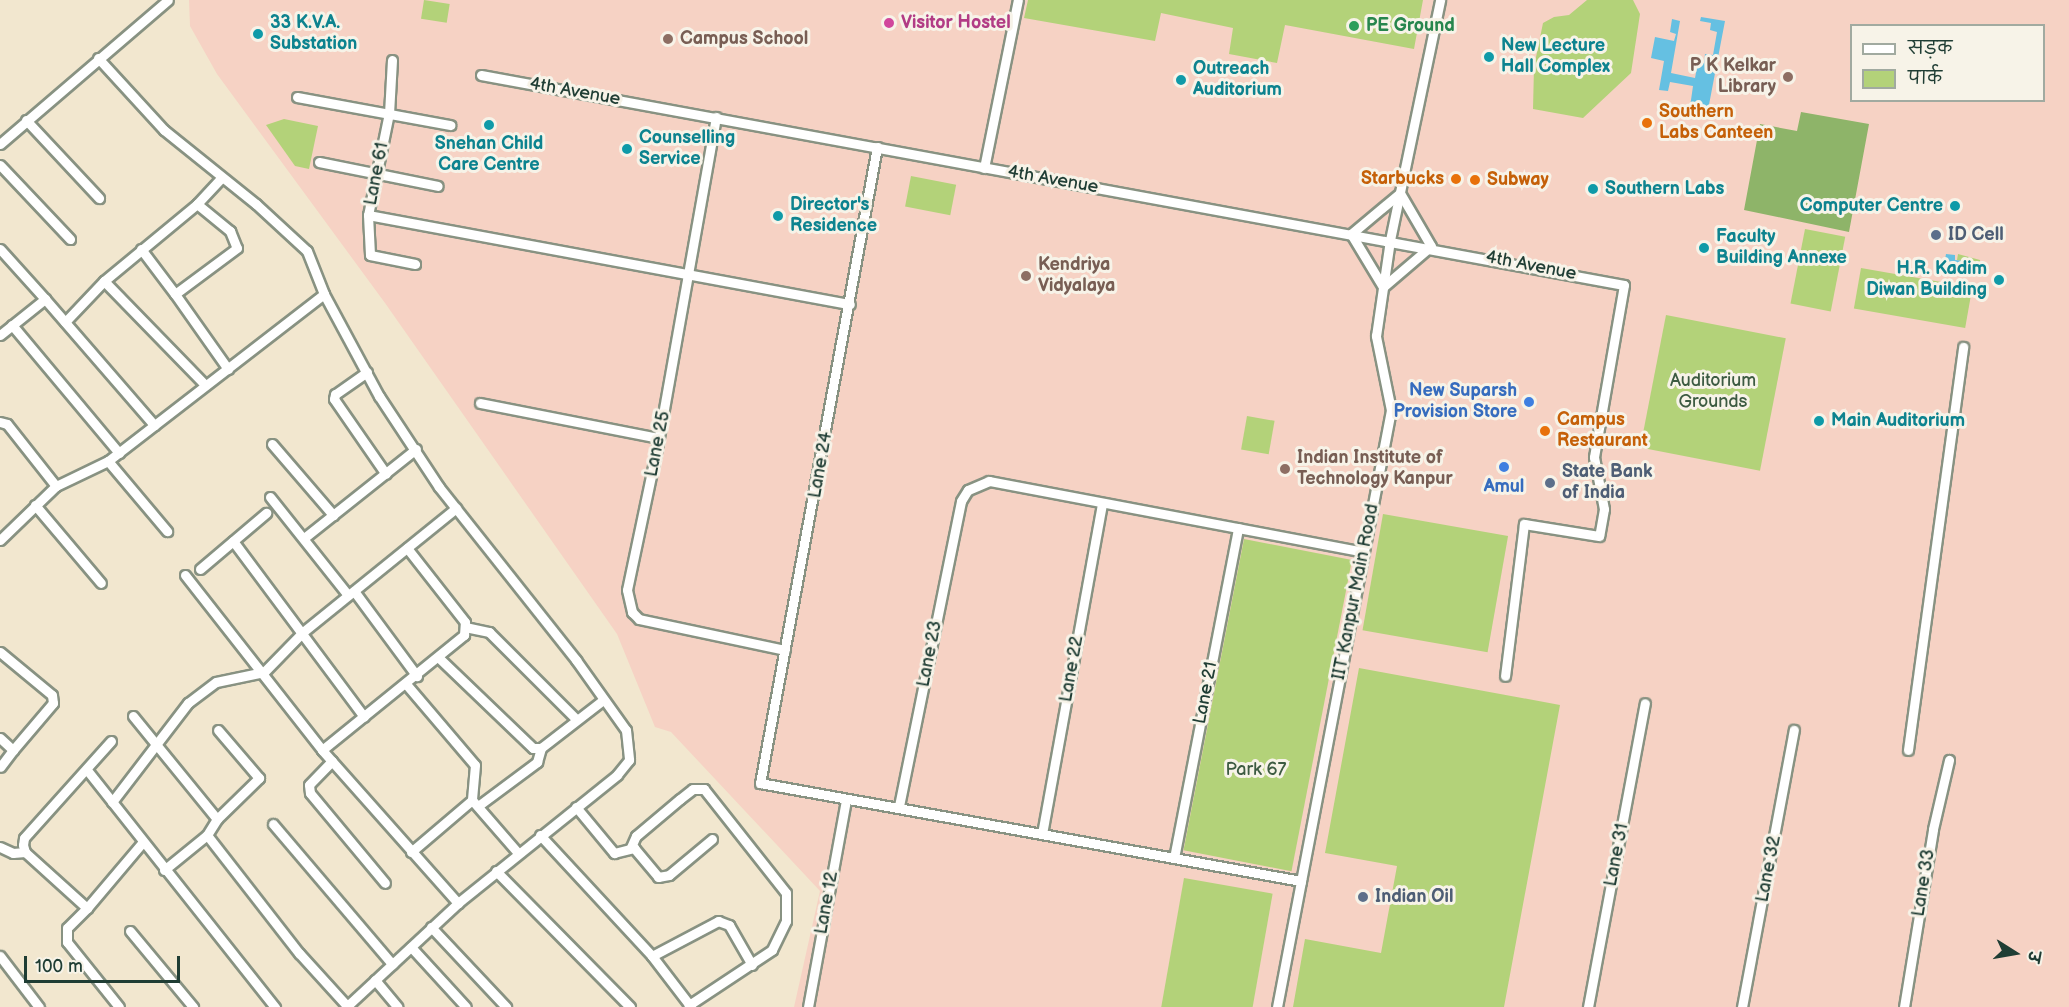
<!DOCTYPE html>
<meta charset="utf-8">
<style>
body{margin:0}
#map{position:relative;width:2069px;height:1007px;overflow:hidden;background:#f2e7cf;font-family:"Balsamiq Sans","Playpen Sans Deva",sans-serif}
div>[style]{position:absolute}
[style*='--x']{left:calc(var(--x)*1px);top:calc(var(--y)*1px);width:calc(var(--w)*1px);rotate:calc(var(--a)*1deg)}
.built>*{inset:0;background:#f6d2c4}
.green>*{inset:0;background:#b3d279;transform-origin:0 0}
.forest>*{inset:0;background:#8eb469}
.water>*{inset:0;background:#65c0e2}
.roads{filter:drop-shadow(2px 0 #889282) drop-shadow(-2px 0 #889282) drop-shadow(0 2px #889282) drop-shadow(0 -2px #889282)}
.minor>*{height:9px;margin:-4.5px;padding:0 4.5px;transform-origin:4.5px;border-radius:4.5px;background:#fff}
.dots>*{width:16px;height:16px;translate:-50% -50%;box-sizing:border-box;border:3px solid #f7f3e8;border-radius:50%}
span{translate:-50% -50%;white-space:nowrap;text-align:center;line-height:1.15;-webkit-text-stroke:6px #f7f3e8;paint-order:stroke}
.hotel-label{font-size:18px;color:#b23c85;font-weight:700}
.left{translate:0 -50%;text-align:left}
.culture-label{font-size:18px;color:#0d838f;font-weight:700}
.right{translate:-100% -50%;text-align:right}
.leisure-label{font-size:18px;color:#27864d;font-weight:700}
.education-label{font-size:18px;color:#785e54;font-weight:700}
.street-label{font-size:18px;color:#1f3d34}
.food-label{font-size:18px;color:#c56008;font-weight:700}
.service-label{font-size:18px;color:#4e5e75;font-weight:700}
.park-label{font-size:18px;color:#3d5b42}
.shop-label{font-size:18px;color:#366cbe;font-weight:700}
.legend{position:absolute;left:1850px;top:24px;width:195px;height:78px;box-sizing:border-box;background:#f7f3e8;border:2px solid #a1aaa0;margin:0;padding:8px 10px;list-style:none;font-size:18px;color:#1f3d34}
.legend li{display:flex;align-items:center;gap:12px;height:30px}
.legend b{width:30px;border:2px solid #a1aaa0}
.north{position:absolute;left:1985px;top:923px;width:60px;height:60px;-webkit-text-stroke:4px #f7f3e8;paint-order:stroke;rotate:101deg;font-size:16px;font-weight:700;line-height:24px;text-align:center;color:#1f3d34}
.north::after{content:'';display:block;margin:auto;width:21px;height:27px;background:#1f3d34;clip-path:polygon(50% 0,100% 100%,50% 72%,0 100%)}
.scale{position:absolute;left:24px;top:956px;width:156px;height:27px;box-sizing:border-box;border:3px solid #1f3d34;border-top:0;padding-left:8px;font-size:18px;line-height:21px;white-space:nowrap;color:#1f3d34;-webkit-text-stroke:4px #f7f3e8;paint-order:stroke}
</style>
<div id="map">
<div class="built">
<div style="clip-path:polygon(evenodd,189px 0,2069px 0,2069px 1007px,794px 1007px,820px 891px,671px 732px,655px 727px,617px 634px,385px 303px,217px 74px,190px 26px,189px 0,1852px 26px,2044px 26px,2044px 100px,1852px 100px,1852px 26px)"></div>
</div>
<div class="green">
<div style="left:424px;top:0;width:26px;height:19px;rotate:9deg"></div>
<div style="clip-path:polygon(1028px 0,1423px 0,1414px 49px,1285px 25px,1277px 63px,1229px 54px,1233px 28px,1161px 13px,1155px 41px,1024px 18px)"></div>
<div style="clip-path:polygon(1587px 0,1633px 0,1640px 14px,1631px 73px,1583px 118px,1533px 109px,1534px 67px,1543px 23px,1554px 17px,1569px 15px)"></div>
<div style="clip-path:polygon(284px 119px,318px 126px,309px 169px,295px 166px,266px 125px)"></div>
<div style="left:911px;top:176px;width:46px;height:31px;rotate:11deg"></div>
<div style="left:1805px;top:229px;width:41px;height:76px;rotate:11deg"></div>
<div style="clip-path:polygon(1958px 254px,1980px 260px,1981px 269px,1975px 272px,1955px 269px,1956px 264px,1971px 268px,1971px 263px,1957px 260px)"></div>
<div style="left:1861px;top:268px;width:113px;height:41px;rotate:10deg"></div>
<div style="left:1666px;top:315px;width:122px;height:135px;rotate:11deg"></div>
<div style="left:1247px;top:416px;width:28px;height:34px;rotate:10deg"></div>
<div style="left:1383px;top:514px;width:127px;height:118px;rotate:10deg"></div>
<div style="left:1244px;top:539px;width:110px;height:317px;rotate:11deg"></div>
<div style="clip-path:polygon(1359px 668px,1560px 705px,1504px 1007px,1293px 1007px,1305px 939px,1381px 953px,1397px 866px,1325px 853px)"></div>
<div style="left:1184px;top:878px;width:90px;height:131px;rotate:10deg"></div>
</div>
<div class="forest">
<div style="clip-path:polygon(1801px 112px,1869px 124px,1849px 232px,1744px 210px,1760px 124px,1797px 131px)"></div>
</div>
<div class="water">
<div style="clip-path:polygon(1701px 17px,1725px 21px,1708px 110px,1690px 107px,1693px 86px,1670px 82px,1668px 91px,1659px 90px,1664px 61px,1651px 58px,1655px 37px,1674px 41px,1676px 34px,1670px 32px,1672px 19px,1680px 21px,1671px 73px,1695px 78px,1698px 62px,1704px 63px,1705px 54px,1713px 55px,1717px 32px,1710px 30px,1711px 23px,1700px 21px)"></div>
<div style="clip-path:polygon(1946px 254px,1955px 255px,1955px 260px,1975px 262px,1977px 267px,1944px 265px)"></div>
</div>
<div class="roads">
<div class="minor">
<div style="--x:98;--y:58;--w:98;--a:47.5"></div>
<div style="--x:164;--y:130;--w:118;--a:38.8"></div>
<div style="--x:256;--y:204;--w:69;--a:42.7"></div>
<div style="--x:307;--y:251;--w:46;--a:68.4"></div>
<div style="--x:324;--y:294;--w:116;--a:61.7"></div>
<div style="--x:379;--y:396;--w:109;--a:56.6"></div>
<div style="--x:439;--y:487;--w:221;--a:51.6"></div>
<div style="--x:576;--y:660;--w:86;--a:54.5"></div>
<div style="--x:626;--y:730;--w:30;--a:84"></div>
<div style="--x:629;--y:760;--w:19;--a:129"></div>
<div style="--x:617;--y:775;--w:204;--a:141.2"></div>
<div style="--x:458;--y:903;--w:153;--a:137.1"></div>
<div style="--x:392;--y:60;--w:53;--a:93.2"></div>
<div style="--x:389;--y:113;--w:104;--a:101.6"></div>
<div style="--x:368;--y:215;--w:490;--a:10.5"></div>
<div style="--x:481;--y:75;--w:1162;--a:10.41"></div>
<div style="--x:1624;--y:285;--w:175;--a:99.9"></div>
<div style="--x:1594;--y:457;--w:53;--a:79.1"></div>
<div style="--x:1604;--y:509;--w:27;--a:100"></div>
<div style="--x:1599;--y:536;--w:76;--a:-170.9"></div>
<div style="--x:1524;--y:524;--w:153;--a:97.1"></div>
<div style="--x:297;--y:97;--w:156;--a:10.4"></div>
<div style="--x:716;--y:117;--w:326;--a:100.1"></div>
<div style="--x:659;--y:438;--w:155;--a:101.9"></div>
<div style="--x:627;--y:590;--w:23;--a:77"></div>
<div style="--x:632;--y:612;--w:10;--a:45"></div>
<div style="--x:639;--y:619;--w:149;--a:12"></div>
<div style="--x:26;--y:120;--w:107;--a:46.9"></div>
<div style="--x:0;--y:144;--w:221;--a:-40.6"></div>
<div style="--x:877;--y:147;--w:647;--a:100.42"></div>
<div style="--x:760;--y:783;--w:550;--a:10.27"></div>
<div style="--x:319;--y:162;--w:121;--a:11.4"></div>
<div style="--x:0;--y:165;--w:102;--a:46.6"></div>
<div style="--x:984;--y:168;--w:171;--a:-78.6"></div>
<div style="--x:1400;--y:193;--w:61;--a:59.7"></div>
<div style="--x:197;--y:204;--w:43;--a:39.3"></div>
<div style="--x:230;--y:231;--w:18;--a:68"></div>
<div style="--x:237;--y:248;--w:77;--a:143.4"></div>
<div style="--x:175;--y:294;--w:92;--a:54.8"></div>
<div style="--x:368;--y:215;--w:40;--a:87.1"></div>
<div style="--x:370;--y:255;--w:46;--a:11.3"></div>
<div style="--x:0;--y:249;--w:67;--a:48"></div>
<div style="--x:141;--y:249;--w:56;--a:52.9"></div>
<div style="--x:104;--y:281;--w:144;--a:45.8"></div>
<div style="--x:1383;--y:287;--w:62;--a:-121.1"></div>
<div style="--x:1351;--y:234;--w:64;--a:-39.9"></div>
<div style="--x:1383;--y:287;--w:63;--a:-40.5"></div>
<div style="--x:65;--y:322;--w:57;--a:-46.4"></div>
<div style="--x:104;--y:281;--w:121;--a:-39.6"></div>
<div style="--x:197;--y:204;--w:35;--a:-47"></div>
<div style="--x:12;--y:325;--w:167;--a:50.1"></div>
<div style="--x:0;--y:335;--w:58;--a:-38.7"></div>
<div style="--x:45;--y:299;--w:167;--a:49.1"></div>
<div style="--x:367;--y:372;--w:39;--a:145"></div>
<div style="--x:335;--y:394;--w:5;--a:101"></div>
<div style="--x:334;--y:399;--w:91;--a:55.3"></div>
<div style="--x:480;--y:403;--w:182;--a:11.1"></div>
<div style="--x:0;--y:422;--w:7;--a:16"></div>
<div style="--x:7;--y:424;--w:79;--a:51.7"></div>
<div style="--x:272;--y:444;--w:94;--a:49.3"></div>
<div style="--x:108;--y:461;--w:92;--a:49.9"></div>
<div style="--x:270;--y:497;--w:125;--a:51.5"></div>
<div style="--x:35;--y:505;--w:102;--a:49.8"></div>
<div style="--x:304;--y:538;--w:143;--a:-38.5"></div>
<div style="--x:0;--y:540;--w:78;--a:-44"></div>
<div style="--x:56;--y:486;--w:58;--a:-25.7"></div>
<div style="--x:108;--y:461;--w:273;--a:-37.7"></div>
<div style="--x:233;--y:541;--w:219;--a:53.3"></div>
<div style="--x:200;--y:569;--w:87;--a:-40.3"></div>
<div style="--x:185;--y:575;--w:222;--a:51.9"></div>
<div style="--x:322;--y:750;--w:183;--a:-39"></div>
<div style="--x:464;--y:635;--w:13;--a:-86"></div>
<div style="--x:465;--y:622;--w:94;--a:-128.1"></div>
<div style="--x:354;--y:591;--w:106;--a:53.5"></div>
<div style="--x:465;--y:627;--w:25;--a:12"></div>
<div style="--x:489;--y:632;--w:124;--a:45"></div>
<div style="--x:0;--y:652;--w:67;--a:39.6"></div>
<div style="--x:52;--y:695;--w:8;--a:83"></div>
<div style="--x:53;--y:703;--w:62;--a:130.4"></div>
<div style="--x:439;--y:658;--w:130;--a:43.8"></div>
<div style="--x:533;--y:748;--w:8;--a:0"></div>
<div style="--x:541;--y:748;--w:78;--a:-37.7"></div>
<div style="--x:406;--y:684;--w:106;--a:49.6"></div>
<div style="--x:475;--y:765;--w:35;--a:95"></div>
<div style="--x:472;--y:800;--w:70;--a:49"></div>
<div style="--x:133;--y:716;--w:133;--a:50.8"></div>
<div style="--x:217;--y:819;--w:19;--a:122"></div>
<div style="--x:207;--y:835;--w:150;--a:52.1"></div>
<div style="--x:299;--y:953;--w:72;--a:47.8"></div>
<div style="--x:0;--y:738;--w:18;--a:43"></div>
<div style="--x:13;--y:750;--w:21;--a:127"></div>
<div style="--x:111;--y:741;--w:130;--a:131.9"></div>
<div style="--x:24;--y:838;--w:7;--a:98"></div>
<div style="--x:23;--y:845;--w:7;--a:74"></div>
<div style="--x:25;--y:852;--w:84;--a:42.1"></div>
<div style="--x:87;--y:908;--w:85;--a:-49.8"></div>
<div style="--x:322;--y:750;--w:205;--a:48.4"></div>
<div style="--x:1908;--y:750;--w:407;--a:-82.2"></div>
<div style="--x:332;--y:761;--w:33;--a:134"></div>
<div style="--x:309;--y:785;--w:8;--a:83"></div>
<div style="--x:310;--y:793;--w:117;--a:50.2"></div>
<div style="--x:87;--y:770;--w:303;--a:51.6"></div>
<div style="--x:112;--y:802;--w:125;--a:-52.5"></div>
<div style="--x:188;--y:703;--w:35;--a:-37"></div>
<div style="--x:216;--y:682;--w:49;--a:-11.8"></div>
<div style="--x:264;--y:672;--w:56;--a:-45.7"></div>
<div style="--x:303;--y:632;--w:197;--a:-39"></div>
<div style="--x:478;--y:806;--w:74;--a:-36.7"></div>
<div style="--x:537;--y:762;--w:15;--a:-74"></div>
<div style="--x:899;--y:806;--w:311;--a:-78.5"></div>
<div style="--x:961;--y:501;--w:13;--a:-58"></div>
<div style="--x:968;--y:490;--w:23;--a:-23"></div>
<div style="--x:989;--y:481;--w:381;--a:10.7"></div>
<div style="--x:576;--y:807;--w:60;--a:50.4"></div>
<div style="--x:614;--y:853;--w:21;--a:-14"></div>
<div style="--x:634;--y:848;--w:38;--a:50"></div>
<div style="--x:658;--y:877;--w:11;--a:-10"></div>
<div style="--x:669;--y:875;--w:56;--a:-39.9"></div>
<div style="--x:217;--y:819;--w:59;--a:-44.3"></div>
<div style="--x:259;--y:778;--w:63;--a:-130.5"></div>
<div style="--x:273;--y:824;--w:184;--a:49.6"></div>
<div style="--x:1042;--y:834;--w:335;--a:-79.7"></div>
<div style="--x:540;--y:835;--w:165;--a:47.2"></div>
<div style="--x:652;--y:956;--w:64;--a:52.6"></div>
<div style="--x:0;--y:847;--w:14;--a:25"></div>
<div style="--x:13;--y:853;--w:12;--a:-5"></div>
<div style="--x:631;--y:847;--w:12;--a:-66"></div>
<div style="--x:636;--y:836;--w:57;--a:-40.1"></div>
<div style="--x:680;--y:799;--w:16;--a:-38"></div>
<div style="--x:693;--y:789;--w:11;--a:0"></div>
<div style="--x:704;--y:789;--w:132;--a:51.7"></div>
<div style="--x:786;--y:893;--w:28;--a:90"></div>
<div style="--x:786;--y:921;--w:32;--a:116"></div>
<div style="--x:772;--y:950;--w:100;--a:146.5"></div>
<div style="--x:411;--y:852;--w:80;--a:-40.4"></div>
<div style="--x:1174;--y:858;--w:336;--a:-79"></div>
<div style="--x:164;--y:870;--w:55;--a:-39.1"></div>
<div style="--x:496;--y:871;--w:191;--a:45.4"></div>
<div style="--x:87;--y:908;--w:28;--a:135"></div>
<div style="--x:67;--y:928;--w:14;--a:90"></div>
<div style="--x:67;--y:942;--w:83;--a:51.3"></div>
<div style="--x:431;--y:927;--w:110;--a:46.8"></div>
<div style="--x:130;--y:931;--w:99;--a:50.3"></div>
<div style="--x:411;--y:947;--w:81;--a:47.5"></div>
<div style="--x:0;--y:956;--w:64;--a:52.6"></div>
<div style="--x:652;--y:956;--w:75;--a:-27.9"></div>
<div style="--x:718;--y:921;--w:12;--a:20"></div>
<div style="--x:729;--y:925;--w:46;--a:60.1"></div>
<div style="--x:375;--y:980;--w:35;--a:50"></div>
<div style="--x:808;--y:1007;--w:211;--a:-79.6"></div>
<div style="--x:1277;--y:1007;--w:608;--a:-79.19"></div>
<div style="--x:1391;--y:410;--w:76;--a:-101.5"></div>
<div style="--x:1376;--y:336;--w:97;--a:-81.7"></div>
<div style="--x:1390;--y:240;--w:245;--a:-78.2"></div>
<div style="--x:1588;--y:1007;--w:309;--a:-79.4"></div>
<div style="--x:1742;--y:1007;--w:282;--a:-79.4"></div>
<div style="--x:1904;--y:1007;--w:180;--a:-80.7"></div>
<div style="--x:1933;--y:829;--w:71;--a:-76.9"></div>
</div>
</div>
<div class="dots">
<div style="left:889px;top:23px;background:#d1479c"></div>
<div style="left:1354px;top:26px;background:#2e9e5b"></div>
<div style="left:258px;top:34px;background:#0f9aa8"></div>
<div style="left:668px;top:39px;background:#8d6e63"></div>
<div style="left:1489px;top:57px;background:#0f9aa8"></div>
<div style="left:1788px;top:77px;background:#8d6e63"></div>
<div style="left:1181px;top:80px;background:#0f9aa8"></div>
<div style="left:1647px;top:123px;background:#e8710a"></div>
<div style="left:489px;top:125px;background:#0f9aa8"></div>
<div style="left:627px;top:149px;background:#0f9aa8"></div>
<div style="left:1456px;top:179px;background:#e8710a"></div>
<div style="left:1475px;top:180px;background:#e8710a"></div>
<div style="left:1593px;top:189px;background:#0f9aa8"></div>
<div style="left:1955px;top:206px;background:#0f9aa8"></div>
<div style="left:778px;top:216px;background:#0f9aa8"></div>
<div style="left:1936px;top:235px;background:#5c6f8a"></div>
<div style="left:1704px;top:248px;background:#0f9aa8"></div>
<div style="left:1026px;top:276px;background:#8d6e63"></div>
<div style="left:1999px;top:280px;background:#0f9aa8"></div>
<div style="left:1529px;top:402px;background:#3f7fe0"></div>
<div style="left:1819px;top:421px;background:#0f9aa8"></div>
<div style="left:1545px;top:431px;background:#e8710a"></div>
<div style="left:1504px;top:467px;background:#3f7fe0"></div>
<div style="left:1285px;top:469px;background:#8d6e63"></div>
<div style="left:1550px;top:483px;background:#5c6f8a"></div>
<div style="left:1363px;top:897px;background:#5c6f8a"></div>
</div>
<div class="hotel-label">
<span class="left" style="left:901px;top:23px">Visitor Hostel</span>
</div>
<div class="culture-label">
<span class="left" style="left:270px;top:34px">33 K.V.A.<br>Substation</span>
<span class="left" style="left:1501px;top:57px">New Lecture<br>Hall Complex</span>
<span class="left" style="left:1193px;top:80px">Outreach<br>Auditorium</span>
<span class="left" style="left:639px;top:149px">Counselling<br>Service</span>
<span style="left:489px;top:155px">Snehan Child<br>Care Centre</span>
<span class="left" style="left:1605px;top:189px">Southern Labs</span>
<span class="left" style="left:790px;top:216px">Director's<br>Residence</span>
<span class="right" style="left:1943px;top:206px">Computer Centre</span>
<span class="left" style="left:1716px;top:248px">Faculty<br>Building Annexe</span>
<span class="right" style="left:1987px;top:280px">H.R. Kadim<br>Diwan Building</span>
<span class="left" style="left:1831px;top:421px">Main Auditorium</span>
</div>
<div class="leisure-label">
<span class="left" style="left:1366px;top:26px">PE Ground</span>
</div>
<div class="education-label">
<span class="left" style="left:680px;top:39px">Campus School</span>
<span class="right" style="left:1776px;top:77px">P K Kelkar<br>Library</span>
<span class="left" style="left:1038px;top:276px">Kendriya<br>Vidyalaya</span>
<span class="left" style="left:1297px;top:469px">Indian Institute of<br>Technology Kanpur</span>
</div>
<div class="street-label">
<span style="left:575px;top:92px;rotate:10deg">4th Avenue</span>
<span style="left:377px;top:174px;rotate:-79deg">Lane 61</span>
<span style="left:1053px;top:180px;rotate:10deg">4th Avenue</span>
<span style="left:1531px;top:266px;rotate:11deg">4th Avenue</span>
<span style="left:658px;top:444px;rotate:-79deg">Lane 25</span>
<span style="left:821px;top:465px;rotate:-80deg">Lane 24</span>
<span style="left:1356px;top:592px;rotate:-79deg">IIT Kanpur Main Road</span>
<span style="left:930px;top:654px;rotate:-79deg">Lane 23</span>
<span style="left:1072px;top:669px;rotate:-80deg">Lane 22</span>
<span style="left:1206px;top:693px;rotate:-79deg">Lane 21</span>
<span style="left:1617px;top:855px;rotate:-79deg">Lane 31</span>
<span style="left:1769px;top:869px;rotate:-79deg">Lane 32</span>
<span style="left:1924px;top:883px;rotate:-81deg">Lane 33</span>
<span style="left:827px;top:903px;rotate:-80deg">Lane 12</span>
</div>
<div class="food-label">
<span class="left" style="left:1659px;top:123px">Southern<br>Labs Canteen</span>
<span class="right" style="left:1444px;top:179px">Starbucks</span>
<span class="left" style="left:1487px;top:180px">Subway</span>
<span class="left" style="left:1557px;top:431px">Campus<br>Restaurant</span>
</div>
<div class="service-label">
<span class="left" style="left:1948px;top:235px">ID Cell</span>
<span class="left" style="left:1562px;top:483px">State Bank<br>of India</span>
<span class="left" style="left:1375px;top:897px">Indian Oil</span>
</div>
<div class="park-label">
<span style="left:1713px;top:392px">Auditorium<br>Grounds</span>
<span style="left:1256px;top:770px">Park 67</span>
</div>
<div class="shop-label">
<span class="right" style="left:1517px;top:402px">New Suparsh<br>Provision Store</span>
<span style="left:1504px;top:487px">Amul</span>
</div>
<ul class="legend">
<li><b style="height:8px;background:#fff"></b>सड़क</li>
<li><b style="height:16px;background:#b3d279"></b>पार्क</li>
</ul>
<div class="north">उ</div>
<div class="scale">100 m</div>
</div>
